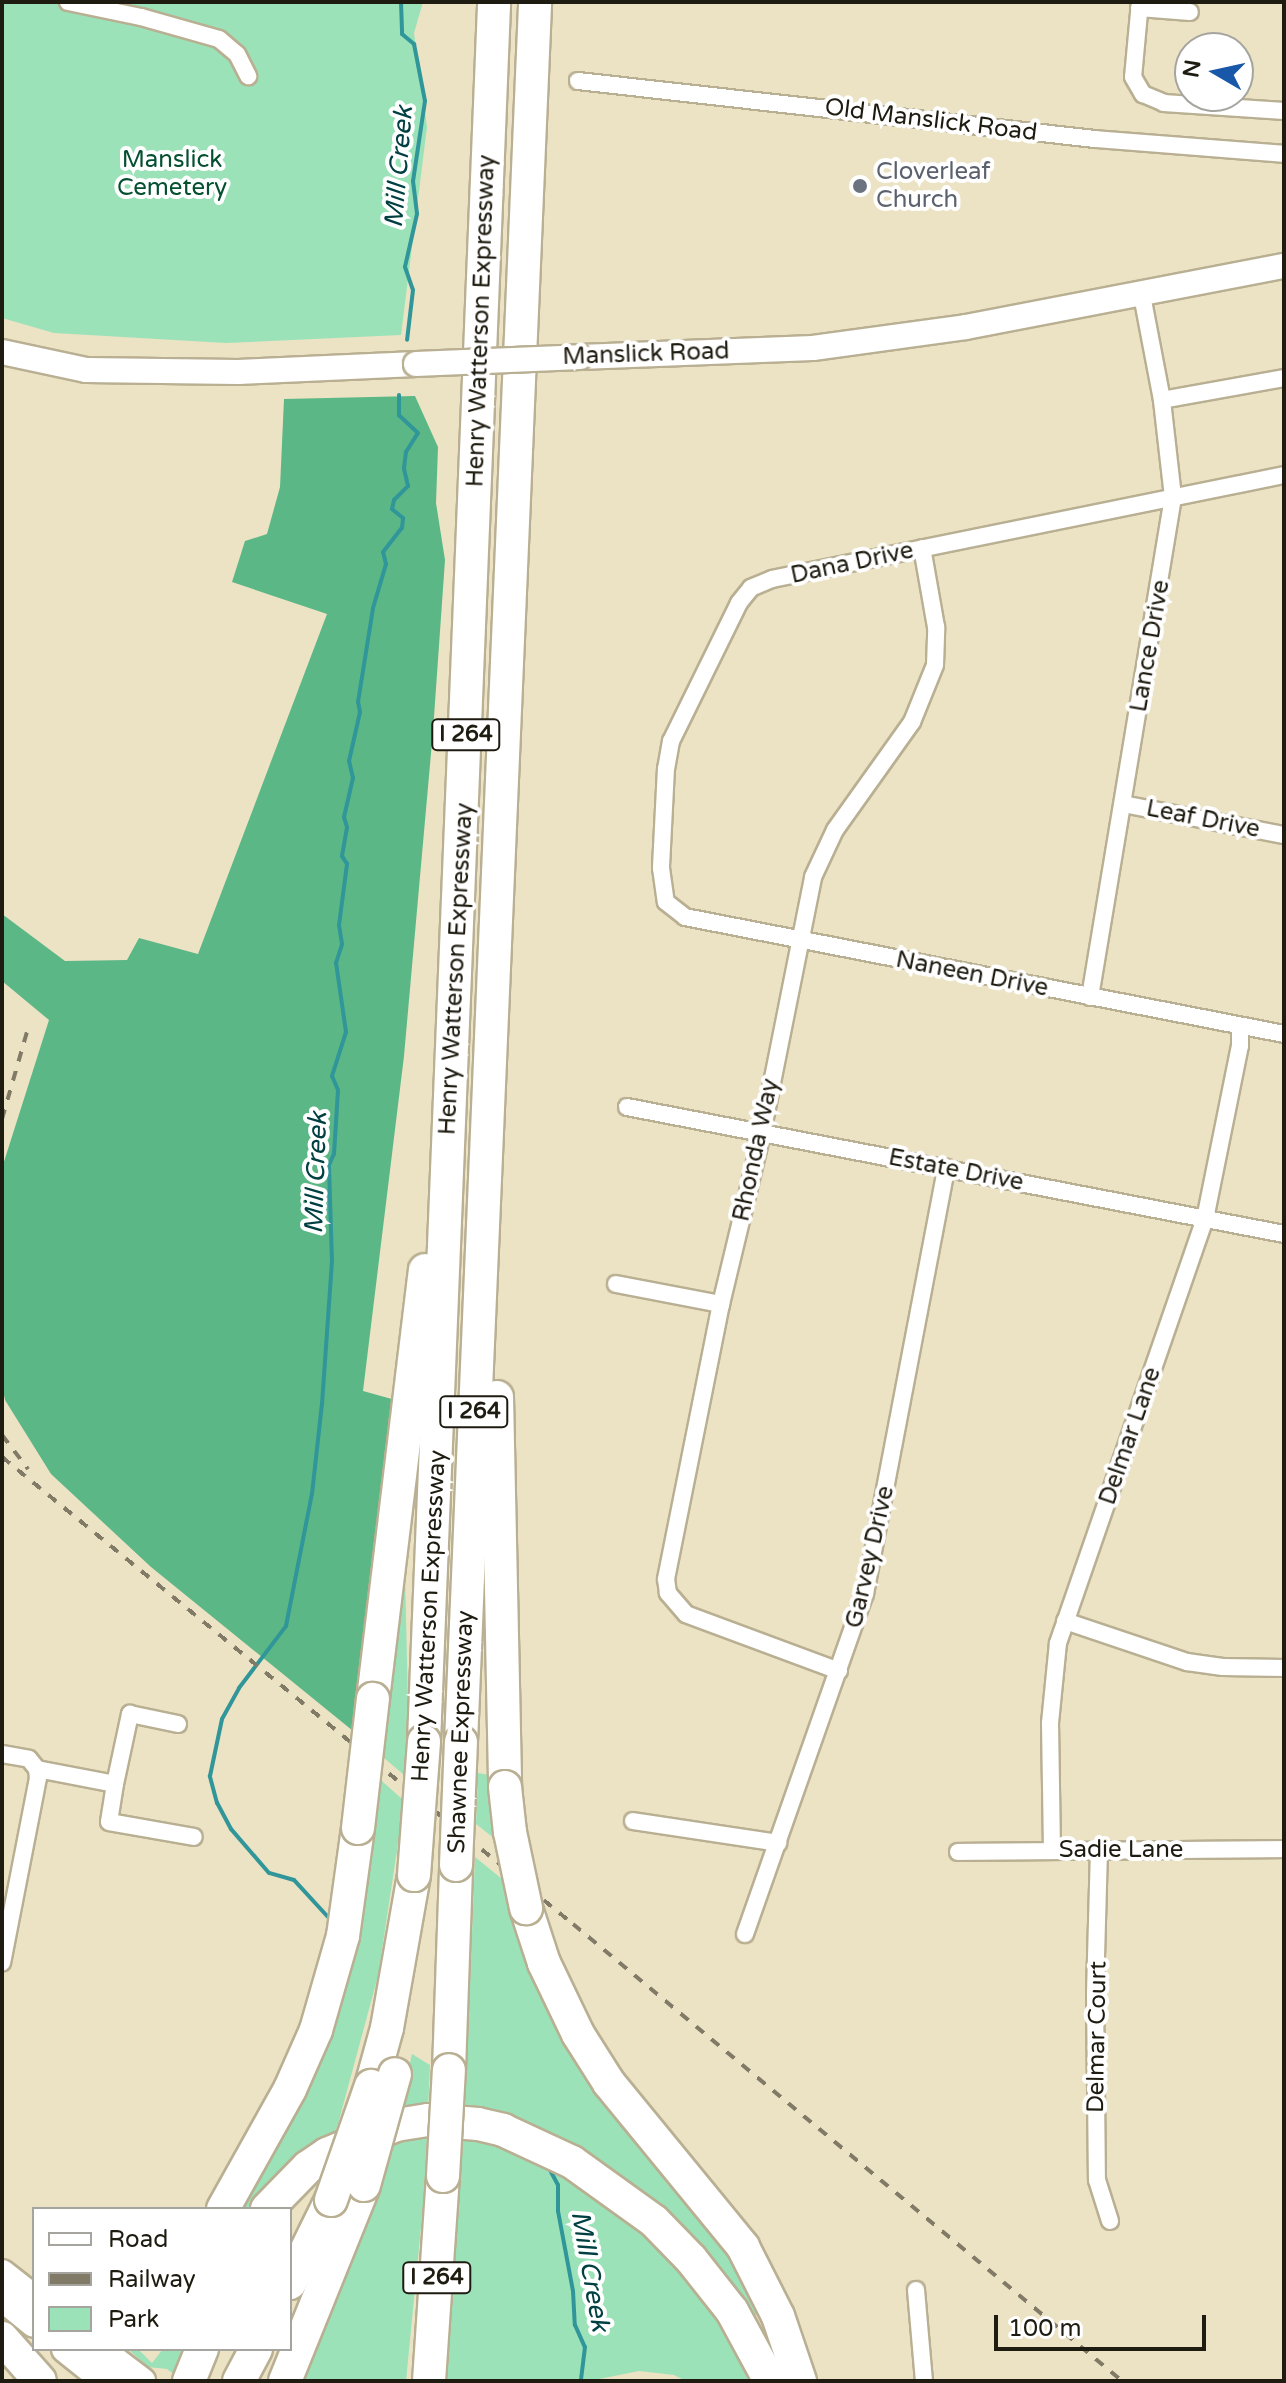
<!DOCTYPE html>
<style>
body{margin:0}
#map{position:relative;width:1286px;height:2383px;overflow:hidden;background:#ece2c4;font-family:"Varela Round",sans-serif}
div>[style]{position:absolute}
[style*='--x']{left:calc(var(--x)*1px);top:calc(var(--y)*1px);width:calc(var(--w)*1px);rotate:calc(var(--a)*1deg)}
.green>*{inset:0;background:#9be2b9}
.forest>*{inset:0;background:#5cb786}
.stream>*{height:4px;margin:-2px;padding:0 2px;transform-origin:2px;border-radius:2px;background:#309699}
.roads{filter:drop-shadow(2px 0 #b9af92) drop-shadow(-2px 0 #b9af92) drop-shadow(0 2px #b9af92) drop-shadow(0 -2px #b9af92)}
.minor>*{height:16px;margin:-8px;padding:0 8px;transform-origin:8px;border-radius:8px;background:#fff}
.secondary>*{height:24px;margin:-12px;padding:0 12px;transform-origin:12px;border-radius:12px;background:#fff}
.primary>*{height:26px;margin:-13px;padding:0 13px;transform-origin:13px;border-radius:13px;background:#fff}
.motorway>*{height:32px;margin:-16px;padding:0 16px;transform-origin:16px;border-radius:16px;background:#fff}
.rail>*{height:4px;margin-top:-2px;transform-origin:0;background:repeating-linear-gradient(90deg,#807a66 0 10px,transparent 0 20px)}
.bridges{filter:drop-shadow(2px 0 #b9af92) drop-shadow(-2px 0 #b9af92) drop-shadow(0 2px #b9af92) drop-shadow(0 -2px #b9af92)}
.secondary-bridge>*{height:24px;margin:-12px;padding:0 12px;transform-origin:12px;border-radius:12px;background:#fff}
.motorway-bridge>*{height:32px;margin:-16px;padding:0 16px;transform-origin:16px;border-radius:16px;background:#fff}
.dots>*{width:22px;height:22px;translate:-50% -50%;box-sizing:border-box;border:4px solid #fff;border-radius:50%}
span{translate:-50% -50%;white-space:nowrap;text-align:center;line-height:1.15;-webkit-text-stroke:8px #fff;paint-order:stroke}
.shield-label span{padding:2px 6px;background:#fff;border:2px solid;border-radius:6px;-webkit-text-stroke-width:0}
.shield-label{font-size:22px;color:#1e1b10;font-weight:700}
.street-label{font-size:24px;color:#1e1b10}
.park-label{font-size:24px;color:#055030}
.worship-label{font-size:24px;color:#5b616d}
.left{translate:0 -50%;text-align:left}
.water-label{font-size:26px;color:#004042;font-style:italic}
.frame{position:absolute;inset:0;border:4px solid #1e1b10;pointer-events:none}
.legend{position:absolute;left:32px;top:2207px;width:260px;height:144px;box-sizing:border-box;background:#fff;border:2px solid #a5a49f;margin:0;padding:10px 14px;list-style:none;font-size:24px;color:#1e1b10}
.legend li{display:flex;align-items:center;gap:16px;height:40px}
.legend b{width:40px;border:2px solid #a5a49f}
.north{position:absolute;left:1174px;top:32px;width:80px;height:80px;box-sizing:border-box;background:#fff;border:2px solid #a5a49f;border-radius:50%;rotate:279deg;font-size:22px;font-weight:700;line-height:32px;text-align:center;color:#1e1b10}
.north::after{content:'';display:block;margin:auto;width:28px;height:36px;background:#1957a8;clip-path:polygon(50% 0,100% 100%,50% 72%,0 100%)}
.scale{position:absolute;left:994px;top:2315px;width:212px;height:36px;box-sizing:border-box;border:4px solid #1e1b10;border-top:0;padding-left:10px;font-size:24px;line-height:28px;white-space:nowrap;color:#1e1b10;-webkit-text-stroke:6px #fff;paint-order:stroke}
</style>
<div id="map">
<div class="green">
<div style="clip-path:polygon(2px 2px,423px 2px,414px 33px,427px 127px,401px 335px,226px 343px,54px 333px,2px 318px)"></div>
<div style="clip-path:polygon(405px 1573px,408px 1707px,404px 1775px,376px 1751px,394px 1619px)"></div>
<div style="clip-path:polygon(373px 1773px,402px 1799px,401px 1824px,378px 1976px,338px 2124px,330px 2144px,254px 2209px,234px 2209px,296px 2097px)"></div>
<div style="clip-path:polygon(478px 1773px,490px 1775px,495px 1839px,476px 1824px)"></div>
<div style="clip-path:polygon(475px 1857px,502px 1879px,519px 1943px,545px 2004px,652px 2159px,740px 2269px,760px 2313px,750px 2318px,706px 2259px,465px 2111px)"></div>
<div style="clip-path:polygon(412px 2054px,430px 2065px,428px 2111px,399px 2113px)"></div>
<div style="clip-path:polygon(427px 2130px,426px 2176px,406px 2381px,301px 2381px,362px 2235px,395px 2134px)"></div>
<div style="clip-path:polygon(463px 2131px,521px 2146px,670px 2248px,761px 2381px,686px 2381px,674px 2375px,639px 2371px,589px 2381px,445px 2381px)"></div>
<div style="clip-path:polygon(128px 2349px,138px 2349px,152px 2363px,163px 2349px,191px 2349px,179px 2378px,167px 2369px,148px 2367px)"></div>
</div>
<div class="forest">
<div style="clip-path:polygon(415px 396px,438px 447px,436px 503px,445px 560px,433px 731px,404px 1056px,363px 1391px,399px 1401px,358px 1735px,151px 1567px,51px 1474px,5px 1400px,2px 1385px,2px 1168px,49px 1020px,2px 981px,2px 914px,65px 961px,127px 960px,139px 938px,198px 954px,327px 614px,232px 582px,245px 541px,267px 534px,280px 487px,284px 399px)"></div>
</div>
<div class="stream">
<div style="--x:401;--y:2;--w:32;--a:88"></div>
<div style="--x:402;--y:34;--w:16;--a:40"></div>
<div style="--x:414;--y:44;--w:58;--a:79.1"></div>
<div style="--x:425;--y:101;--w:81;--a:98.5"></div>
<div style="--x:413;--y:181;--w:33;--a:83"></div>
<div style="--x:417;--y:214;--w:54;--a:102.8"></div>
<div style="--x:405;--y:267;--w:24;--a:71"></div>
<div style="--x:413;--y:290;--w:50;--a:96.8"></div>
<div style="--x:328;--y:1917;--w:50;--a:-132.6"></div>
<div style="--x:294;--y:1880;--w:26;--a:-164"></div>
<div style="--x:269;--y:1873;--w:58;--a:-130.8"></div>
<div style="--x:231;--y:1829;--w:30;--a:-118"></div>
<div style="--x:217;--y:1803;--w:28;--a:-105"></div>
<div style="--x:210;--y:1776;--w:58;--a:-78.1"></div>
<div style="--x:222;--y:1719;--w:35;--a:-61"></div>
<div style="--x:239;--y:1688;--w:78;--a:-52.8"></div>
<div style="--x:286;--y:1626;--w:135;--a:-78.9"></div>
<div style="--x:312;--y:1494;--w:91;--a:-83.7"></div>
<div style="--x:322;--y:1404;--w:142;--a:-86"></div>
<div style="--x:332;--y:1262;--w:97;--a:-91.8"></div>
<div style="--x:329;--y:1165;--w:12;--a:-66"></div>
<div style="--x:334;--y:1154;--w:64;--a:-86.4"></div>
<div style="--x:338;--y:1090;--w:15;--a:-113"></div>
<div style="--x:332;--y:1076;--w:46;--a:-72.3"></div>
<div style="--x:346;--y:1032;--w:70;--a:-98.2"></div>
<div style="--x:336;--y:963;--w:20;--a:-72"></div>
<div style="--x:342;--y:944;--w:19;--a:-99"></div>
<div style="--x:339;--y:925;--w:62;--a:-82.5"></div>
<div style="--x:347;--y:864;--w:9;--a:-122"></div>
<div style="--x:342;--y:856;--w:29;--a:-80"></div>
<div style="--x:347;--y:827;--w:10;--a:-107"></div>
<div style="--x:344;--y:817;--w:40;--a:-77"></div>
<div style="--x:353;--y:778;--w:17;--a:-103"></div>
<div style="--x:349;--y:761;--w:50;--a:-77.3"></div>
<div style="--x:360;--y:712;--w:10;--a:-101"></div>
<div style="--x:358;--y:702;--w:95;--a:-80.9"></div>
<div style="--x:373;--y:608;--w:46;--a:-73.5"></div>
<div style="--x:386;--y:564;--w:12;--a:-104"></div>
<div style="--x:383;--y:552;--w:31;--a:-52"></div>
<div style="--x:402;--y:528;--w:10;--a:-84"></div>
<div style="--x:403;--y:518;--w:14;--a:-141"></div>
<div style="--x:392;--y:509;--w:9;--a:-77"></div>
<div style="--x:394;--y:500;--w:20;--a:-45"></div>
<div style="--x:408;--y:486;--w:18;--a:-103"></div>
<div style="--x:404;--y:468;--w:16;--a:-83"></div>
<div style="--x:406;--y:452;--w:22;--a:-58"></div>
<div style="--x:418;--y:433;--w:26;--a:-137"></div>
<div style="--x:399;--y:415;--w:20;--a:-90"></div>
<div style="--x:550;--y:2170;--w:17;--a:62"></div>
<div style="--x:558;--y:2185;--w:26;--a:90"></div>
<div style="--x:558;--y:2211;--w:81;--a:79.4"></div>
<div style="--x:573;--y:2291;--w:34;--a:87"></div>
<div style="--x:575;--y:2325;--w:24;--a:66"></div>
<div style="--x:585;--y:2347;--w:34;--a:97"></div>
</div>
<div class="roads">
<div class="minor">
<div style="--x:68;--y:2;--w:75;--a:11.6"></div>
<div style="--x:141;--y:17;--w:81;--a:15.8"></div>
<div style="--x:219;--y:39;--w:23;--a:40"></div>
<div style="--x:237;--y:54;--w:25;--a:63"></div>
<div style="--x:1140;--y:2;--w:75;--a:95.3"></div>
<div style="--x:1133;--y:77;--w:20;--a:60"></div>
<div style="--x:1143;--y:94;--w:23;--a:23"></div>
<div style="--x:1164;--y:103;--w:120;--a:3.8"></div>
<div style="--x:1139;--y:8;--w:51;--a:4.5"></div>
<div style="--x:578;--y:81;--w:520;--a:6.4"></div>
<div style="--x:1095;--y:139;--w:190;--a:4.5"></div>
<div style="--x:1162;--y:400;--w:124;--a:-10.2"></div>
<div style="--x:1284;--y:475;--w:522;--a:168.52"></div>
<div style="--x:772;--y:579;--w:23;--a:157"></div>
<div style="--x:751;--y:588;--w:19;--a:129"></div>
<div style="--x:739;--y:603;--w:154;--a:116.2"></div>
<div style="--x:671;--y:741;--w:27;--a:100"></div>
<div style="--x:666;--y:768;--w:100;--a:92.9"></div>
<div style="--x:661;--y:868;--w:34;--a:82"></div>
<div style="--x:666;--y:902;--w:24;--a:38"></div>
<div style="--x:685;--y:917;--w:610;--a:11.05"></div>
<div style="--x:1123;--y:804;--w:164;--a:10.9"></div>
<div style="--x:1090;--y:997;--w:507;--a:-80.57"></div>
<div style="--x:1173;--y:497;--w:98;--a:-96.5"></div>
<div style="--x:1162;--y:400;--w:107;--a:-100.8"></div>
<div style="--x:627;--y:1107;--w:669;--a:10.94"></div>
<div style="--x:616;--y:1284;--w:107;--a:10.8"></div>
<div style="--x:1065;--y:1621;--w:129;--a:18.6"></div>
<div style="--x:1187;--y:1662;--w:36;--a:8"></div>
<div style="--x:1223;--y:1667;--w:61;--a:0.9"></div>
<div style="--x:839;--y:1671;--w:163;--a:-159.6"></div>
<div style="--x:686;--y:1614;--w:28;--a:-131"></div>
<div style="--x:668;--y:1593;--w:14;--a:-98"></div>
<div style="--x:666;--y:1579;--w:280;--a:-78.7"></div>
<div style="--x:721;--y:1304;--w:176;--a:-76.5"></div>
<div style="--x:762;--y:1133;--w:261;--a:-78.7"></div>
<div style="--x:813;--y:877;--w:52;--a:-64.9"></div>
<div style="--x:835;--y:830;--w:133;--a:-54.5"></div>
<div style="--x:912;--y:722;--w:61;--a:-68"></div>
<div style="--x:935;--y:665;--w:38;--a:-88"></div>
<div style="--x:936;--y:627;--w:80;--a:-100"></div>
<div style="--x:2;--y:1754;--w:27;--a:10"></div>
<div style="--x:29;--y:1759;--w:13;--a:51"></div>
<div style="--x:37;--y:1769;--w:9;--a:84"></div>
<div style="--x:38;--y:1778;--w:188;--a:101"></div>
<div style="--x:37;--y:1769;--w:79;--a:10.9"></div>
<div style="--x:115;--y:1784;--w:38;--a:99"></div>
<div style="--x:109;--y:1822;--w:86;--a:10"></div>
<div style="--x:115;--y:1784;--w:72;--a:-77.9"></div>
<div style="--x:130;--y:1714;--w:49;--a:11.8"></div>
<div style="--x:633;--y:1821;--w:147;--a:8.6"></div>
<div style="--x:1052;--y:1850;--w:127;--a:-90.9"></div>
<div style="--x:1050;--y:1723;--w:80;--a:-84.3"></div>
<div style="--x:1058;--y:1643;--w:449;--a:-70.9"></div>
<div style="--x:1205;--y:1219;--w:177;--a:-78.6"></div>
<div style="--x:1240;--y:1046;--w:20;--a:-90"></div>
<div style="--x:1099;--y:1850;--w:144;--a:91.6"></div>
<div style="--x:1095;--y:1994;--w:186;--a:89.4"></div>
<div style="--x:1097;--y:2180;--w:43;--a:72.4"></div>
<div style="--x:958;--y:1852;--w:326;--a:-0.5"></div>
<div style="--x:745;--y:1934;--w:361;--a:-70.6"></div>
<div style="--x:865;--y:1594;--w:434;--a:-79.2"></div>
<div style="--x:916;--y:2290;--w:91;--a:85"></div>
</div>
<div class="secondary">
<div style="--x:2;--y:352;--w:86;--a:12.1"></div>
<div style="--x:86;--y:370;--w:152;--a:0.8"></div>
<div style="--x:238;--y:372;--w:178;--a:-2.6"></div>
<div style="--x:580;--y:357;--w:233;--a:-2.2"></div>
<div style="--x:813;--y:348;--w:154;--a:-7.8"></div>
<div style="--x:966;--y:327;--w:324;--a:-10.9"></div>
</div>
<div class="primary">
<div style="--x:2;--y:2273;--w:41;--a:38"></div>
<div style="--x:2;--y:2298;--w:41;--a:39.1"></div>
<div style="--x:65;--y:2349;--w:51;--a:38.7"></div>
<div style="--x:100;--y:2349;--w:53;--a:37.3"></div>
</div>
<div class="motorway">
<div style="--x:497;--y:1397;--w:390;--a:88.8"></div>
<div style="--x:373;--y:1699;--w:432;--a:-83.1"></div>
<div style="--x:424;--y:1741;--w:1740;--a:-87.69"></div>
<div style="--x:461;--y:1742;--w:1742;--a:-87.56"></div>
<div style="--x:526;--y:1908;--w:58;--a:71.9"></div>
<div style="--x:544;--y:1963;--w:79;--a:64.4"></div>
<div style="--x:578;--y:2034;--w:58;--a:57.7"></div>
<div style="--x:609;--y:2083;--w:212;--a:50.7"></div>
<div style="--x:743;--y:2247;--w:77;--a:63.1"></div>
<div style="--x:778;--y:2316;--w:69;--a:71.3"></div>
<div style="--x:449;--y:2070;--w:205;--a:-88"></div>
<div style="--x:371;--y:2086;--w:60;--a:-74.6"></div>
<div style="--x:387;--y:2028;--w:155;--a:-80"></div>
<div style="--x:223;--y:2209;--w:137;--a:-60.8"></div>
<div style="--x:290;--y:2089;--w:64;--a:-66.2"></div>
<div style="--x:316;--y:2030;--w:98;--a:-74"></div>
<div style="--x:343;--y:1936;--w:109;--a:-82.1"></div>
<div style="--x:267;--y:2209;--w:59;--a:-45.7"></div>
<div style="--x:308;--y:2167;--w:23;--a:-34"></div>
<div style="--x:327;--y:2154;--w:75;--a:-22.8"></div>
<div style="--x:396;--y:2125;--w:32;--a:-9"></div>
<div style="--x:428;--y:2120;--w:50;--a:4.6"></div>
<div style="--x:478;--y:2124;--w:26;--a:13"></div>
<div style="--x:503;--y:2130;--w:76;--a:24.9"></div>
<div style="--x:572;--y:2162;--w:101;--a:35.7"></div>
<div style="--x:654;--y:2221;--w:53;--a:45.8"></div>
<div style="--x:691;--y:2259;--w:66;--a:51.7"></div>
<div style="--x:732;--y:2311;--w:80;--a:61.5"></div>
<div style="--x:290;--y:2283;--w:93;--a:-63.7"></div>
<div style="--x:2;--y:2338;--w:57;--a:48.5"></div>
<div style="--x:189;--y:2381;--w:35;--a:-68"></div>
<div style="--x:239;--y:2381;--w:36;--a:-62"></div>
<div style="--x:285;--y:2381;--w:211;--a:-68"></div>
<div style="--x:429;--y:2381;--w:205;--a:-86.1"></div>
</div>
</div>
<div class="rail">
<div style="--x:2;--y:1119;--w:98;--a:-74"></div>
<div style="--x:2;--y:1435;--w:43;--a:52.6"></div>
<div style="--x:2;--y:1457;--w:738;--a:39.28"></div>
<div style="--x:573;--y:1924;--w:714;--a:39.77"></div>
</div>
<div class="bridges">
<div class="secondary-bridge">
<div style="--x:416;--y:364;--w:164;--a:-2.4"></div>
</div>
<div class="motorway-bridge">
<div style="--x:505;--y:1787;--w:45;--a:83.7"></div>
<div style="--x:510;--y:1832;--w:78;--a:78.1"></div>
<div style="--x:358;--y:1828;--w:130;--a:-83.4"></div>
<div style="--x:456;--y:1865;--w:123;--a:-87.7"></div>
<div style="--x:414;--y:1875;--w:134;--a:-85.7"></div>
<div style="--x:443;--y:2176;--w:106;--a:-86.8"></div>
<div style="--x:364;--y:2185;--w:115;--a:-74.4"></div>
<div style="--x:331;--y:2200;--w:121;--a:-70.7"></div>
</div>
</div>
<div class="dots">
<div style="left:860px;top:186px;background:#6b7280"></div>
</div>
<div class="shield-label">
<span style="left:466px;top:735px">I 264</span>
<span style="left:474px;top:1412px">I 264</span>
<span style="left:437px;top:2278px">I 264</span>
</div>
<div class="street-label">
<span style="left:931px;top:120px;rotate:7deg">Old Manslick Road</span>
<span style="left:481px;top:321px;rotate:-88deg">Henry Watterson Expressway</span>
<span style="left:646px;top:354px;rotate:-2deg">Manslick Road</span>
<span style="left:852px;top:563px;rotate:-12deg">Dana Drive</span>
<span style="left:1150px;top:646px;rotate:-80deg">Lance Drive</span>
<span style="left:1203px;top:819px;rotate:11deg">Leaf Drive</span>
<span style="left:456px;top:969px;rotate:-87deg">Henry Watterson Expressway</span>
<span style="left:972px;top:974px;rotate:11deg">Naneen Drive</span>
<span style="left:756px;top:1150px;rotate:-78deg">Rhonda Way</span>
<span style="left:956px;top:1170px;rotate:11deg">Estate Drive</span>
<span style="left:1130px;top:1436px;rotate:-71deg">Delmar Lane</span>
<span style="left:870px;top:1557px;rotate:-77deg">Garvey Drive</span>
<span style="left:429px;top:1616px;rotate:-87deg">Henry Watterson Expressway</span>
<span style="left:461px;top:1732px;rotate:-88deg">Shawnee Expressway</span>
<span style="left:1121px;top:1850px">Sadie Lane</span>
<span style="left:1097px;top:2037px;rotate:-89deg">Delmar Court</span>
</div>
<div class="park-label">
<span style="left:172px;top:174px">Manslick<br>Cemetery</span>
</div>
<div class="worship-label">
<span class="left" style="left:876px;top:186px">Cloverleaf<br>Church</span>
</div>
<div class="water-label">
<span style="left:399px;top:167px;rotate:-85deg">Mill Creek</span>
<span style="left:316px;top:1173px;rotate:-88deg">Mill Creek</span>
<span style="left:590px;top:2271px;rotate:80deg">Mill Creek</span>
</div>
<div class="frame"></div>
<ul class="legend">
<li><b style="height:10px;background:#fff"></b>Road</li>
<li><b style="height:10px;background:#807a66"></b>Railway</li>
<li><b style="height:22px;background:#9be2b9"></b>Park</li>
</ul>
<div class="north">N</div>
<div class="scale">100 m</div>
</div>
